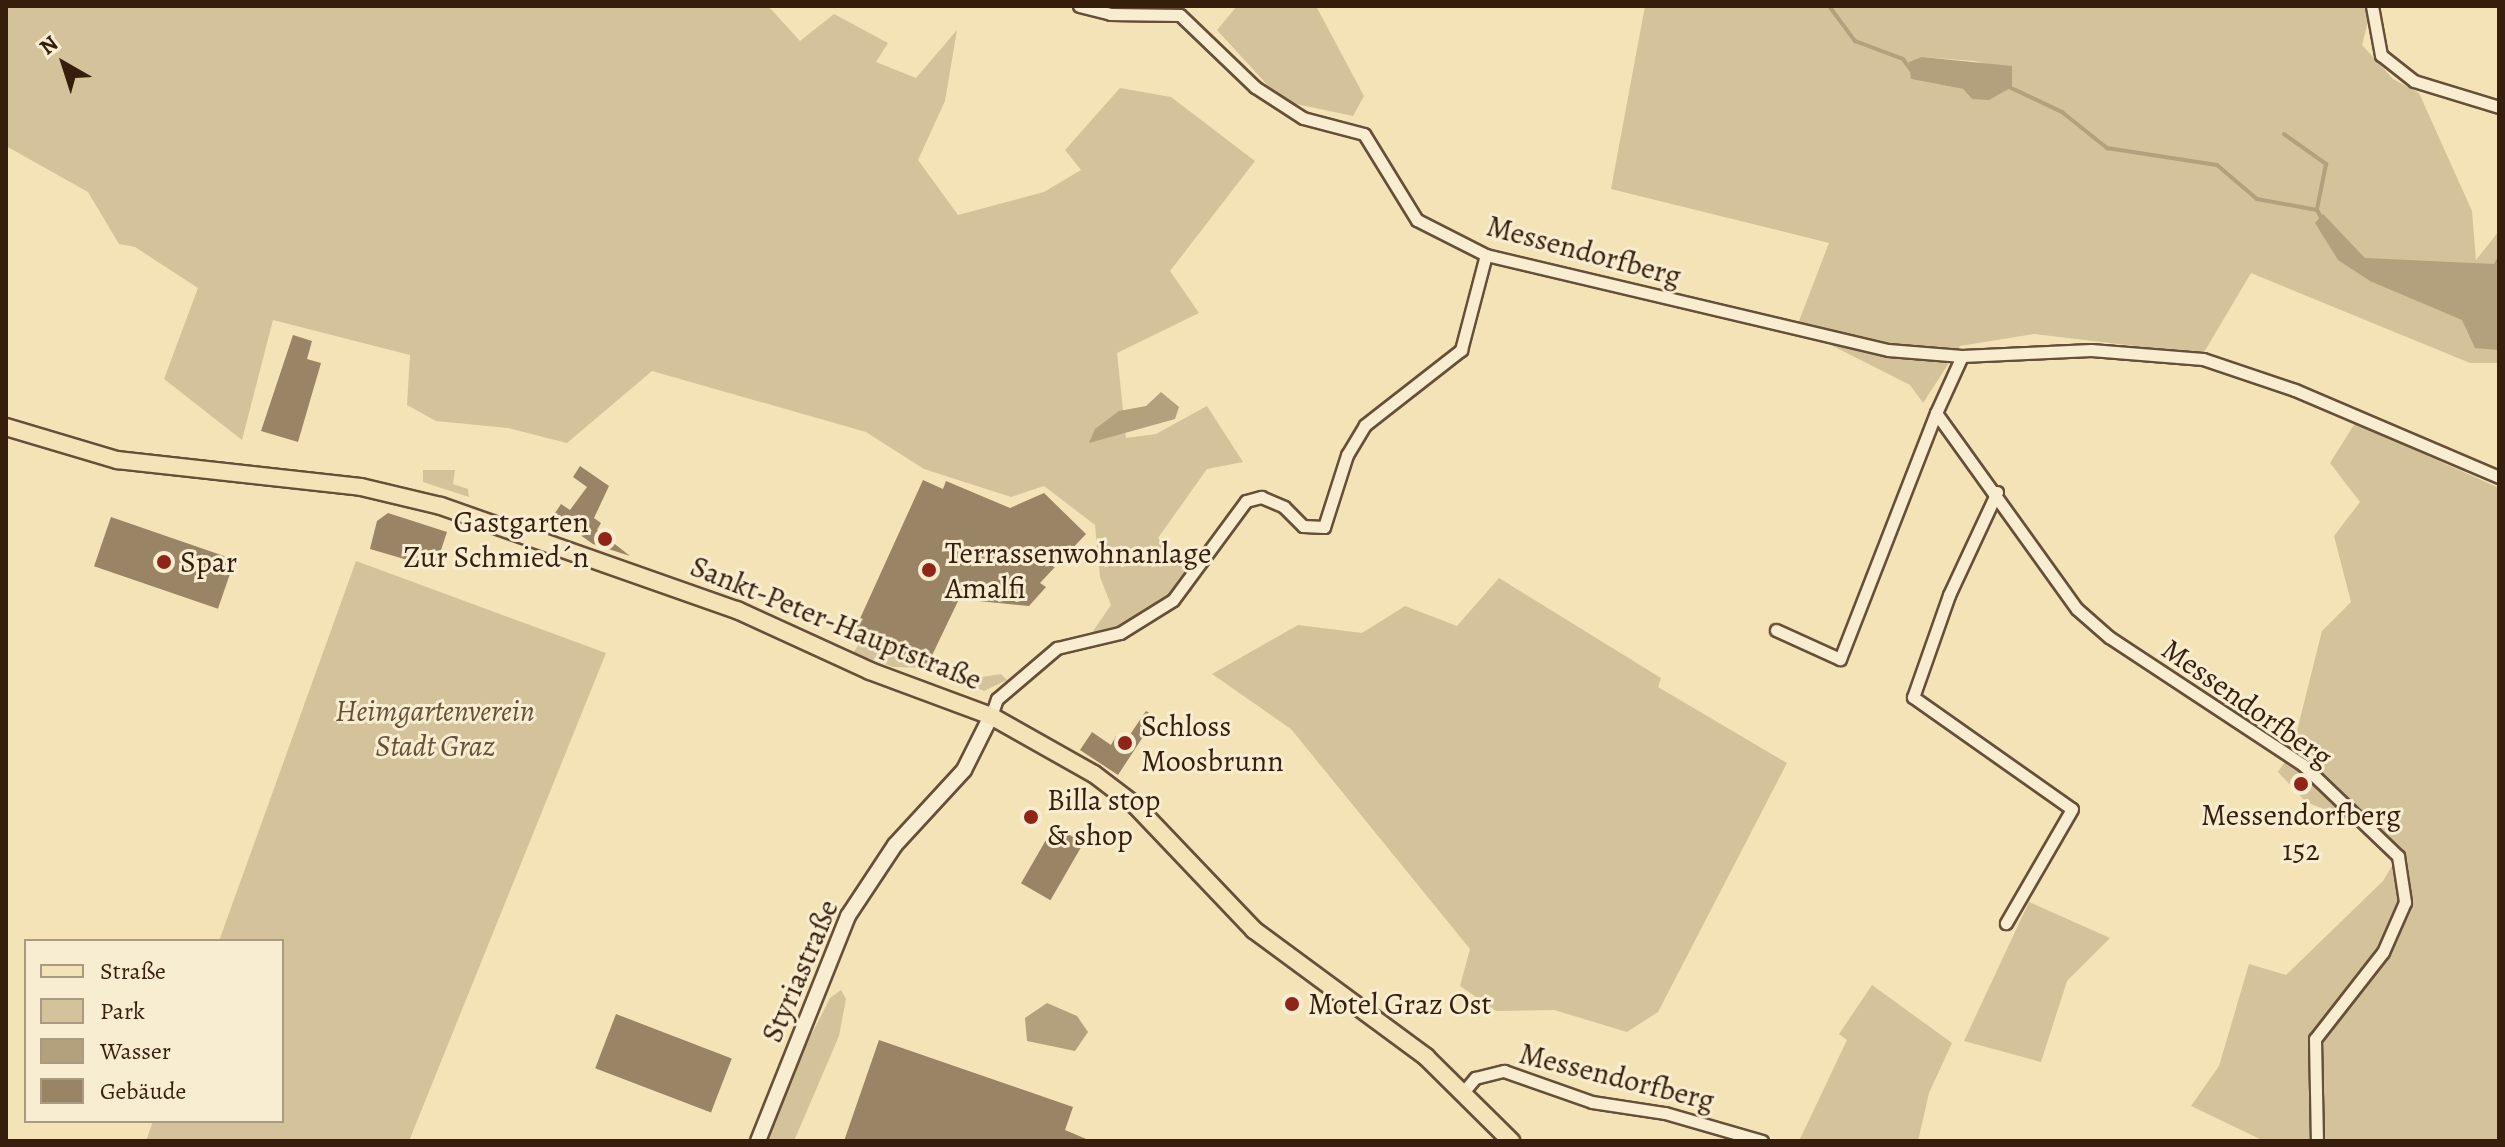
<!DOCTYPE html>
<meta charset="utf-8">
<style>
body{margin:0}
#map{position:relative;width:2505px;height:1147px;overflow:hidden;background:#f4e3b7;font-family:Alegreya,serif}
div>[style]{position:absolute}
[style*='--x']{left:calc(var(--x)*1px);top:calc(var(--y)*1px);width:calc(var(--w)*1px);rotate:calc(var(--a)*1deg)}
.green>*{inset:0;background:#d4c29a}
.water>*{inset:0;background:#b3a07d}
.stream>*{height:4px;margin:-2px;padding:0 2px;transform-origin:2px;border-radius:2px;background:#b3a07d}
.building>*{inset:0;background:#998465;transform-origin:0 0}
.roads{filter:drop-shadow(2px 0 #664f38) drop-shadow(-2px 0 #664f38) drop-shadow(0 2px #664f38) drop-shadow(0 -2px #664f38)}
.street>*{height:11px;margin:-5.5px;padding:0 5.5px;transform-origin:5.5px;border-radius:5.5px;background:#f8edd0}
.secondary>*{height:14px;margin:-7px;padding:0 7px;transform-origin:7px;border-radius:7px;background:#f8edd0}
.primary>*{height:16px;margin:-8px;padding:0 8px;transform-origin:8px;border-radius:8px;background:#f4e3b7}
.dots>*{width:22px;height:22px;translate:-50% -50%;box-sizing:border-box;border:4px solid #f8edd0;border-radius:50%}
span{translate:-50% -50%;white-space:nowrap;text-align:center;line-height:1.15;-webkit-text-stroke:6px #f8edd0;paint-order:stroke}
.street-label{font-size:30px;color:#361e0d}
.poi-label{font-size:30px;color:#361e0d}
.right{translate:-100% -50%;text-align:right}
.left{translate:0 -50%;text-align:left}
.park-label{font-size:30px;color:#654f37;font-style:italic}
.frame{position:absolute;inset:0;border:8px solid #361e0d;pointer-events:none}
.legend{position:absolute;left:24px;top:939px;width:260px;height:184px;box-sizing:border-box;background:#f8edd0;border:2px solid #aa9a82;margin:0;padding:10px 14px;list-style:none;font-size:24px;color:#361e0d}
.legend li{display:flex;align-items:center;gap:16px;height:40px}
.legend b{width:40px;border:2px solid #aa9a82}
.north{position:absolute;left:24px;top:24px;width:80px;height:80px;-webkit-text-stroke:6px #f8edd0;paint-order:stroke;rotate:321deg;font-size:22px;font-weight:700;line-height:32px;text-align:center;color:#361e0d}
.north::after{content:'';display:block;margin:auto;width:28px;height:36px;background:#361e0d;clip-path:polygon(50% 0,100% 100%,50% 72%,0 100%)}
</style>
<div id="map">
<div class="green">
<div style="clip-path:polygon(6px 6px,768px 6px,800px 41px,834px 14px,888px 43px,876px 62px,916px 78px,957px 30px,945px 101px,918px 160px,958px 215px,1044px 192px,1081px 170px,1065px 150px,1120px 88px,1171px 97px,1255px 161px,1170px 271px,1199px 313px,1117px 353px,1126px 438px,1156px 434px,1207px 406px,1243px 462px,1207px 469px,1158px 538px,1193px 566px,1192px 591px,1128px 638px,1080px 650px,1111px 605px,1100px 577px,1095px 525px,1044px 486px,1011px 497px,924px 469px,866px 432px,652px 371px,567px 443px,508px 428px,436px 421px,407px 405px,410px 355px,273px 320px,242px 440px,164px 379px,198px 288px,135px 247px,119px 244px,88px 192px,6px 146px)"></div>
<div style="clip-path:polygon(1237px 6px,1316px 6px,1364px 96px,1353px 116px,1282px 101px,1217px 30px)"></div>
<div style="clip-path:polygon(evenodd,1645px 6px,2372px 6px,2362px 45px,2393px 79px,2419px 93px,2472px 211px,2476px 260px,2499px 231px,2499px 363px,2470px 363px,2251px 273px,2203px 354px,2034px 334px,1960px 346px,1923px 403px,1910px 385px,1821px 340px,1794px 334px,1829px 243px,1611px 189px,1645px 6px,1922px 57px,1974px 61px,2001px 67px,1972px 99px,1963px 89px,1911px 79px,1922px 57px)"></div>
<div style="clip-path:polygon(2355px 423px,2499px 488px,2499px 1141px,2264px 1141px,2191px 1106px,2219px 1066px,2249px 964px,2286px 975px,2383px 881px,2398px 856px,2339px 815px,2306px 802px,2278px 772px,2292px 751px,2322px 631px,2351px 602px,2334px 536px,2360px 502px,2330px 463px)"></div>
<div style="clip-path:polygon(423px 470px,455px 470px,453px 484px,468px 489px,469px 497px,423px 482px)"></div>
<div style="clip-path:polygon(356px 561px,606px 653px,409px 1141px,146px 1141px,153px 1121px,282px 1121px,282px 941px,219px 941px)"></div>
<div style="clip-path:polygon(1499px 578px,1661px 678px,1658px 687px,1787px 763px,1658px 1012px,1627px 1032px,1554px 1010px,1496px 1011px,1460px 986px,1470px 949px,1291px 729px,1212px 674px,1298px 625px,1362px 633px,1405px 606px,1457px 626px)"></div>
<div style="clip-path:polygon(863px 638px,926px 668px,928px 664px,970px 679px,1001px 674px,1007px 680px,984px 691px,932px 668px,893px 667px,853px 653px)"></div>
<div style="clip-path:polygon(2029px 902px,2110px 938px,2067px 981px,2041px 1062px,1964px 1041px)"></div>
<div style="clip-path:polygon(1872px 985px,1952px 1043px,1929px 1093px,1918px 1141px,1799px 1141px,1847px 1040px,1839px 1034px)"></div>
<div style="clip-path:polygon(841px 990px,846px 999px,839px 1036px,794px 1141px,767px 1141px,803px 1051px,830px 998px)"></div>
</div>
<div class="water">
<div style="clip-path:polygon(1922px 57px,2012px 66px,2012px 87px,1989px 100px,1972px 99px,1963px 89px,1911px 79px,1909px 62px)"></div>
<div style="clip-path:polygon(2323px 214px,2365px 258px,2494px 264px,2499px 255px,2499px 350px,2475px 348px,2462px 320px,2370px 281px,2338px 260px,2315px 223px)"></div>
<div style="clip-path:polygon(1161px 392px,1179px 407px,1175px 419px,1089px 443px,1095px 429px,1119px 411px,1146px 406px)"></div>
<div style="clip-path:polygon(1047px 1003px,1077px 1016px,1088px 1032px,1075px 1051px,1027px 1041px,1025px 1018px)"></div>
</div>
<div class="stream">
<div style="--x:1829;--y:6;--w:44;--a:53.4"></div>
<div style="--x:1855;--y:41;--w:51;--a:20.6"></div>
<div style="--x:1903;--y:59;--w:14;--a:54"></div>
<div style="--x:2007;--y:86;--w:61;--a:25.3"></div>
<div style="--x:2062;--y:112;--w:58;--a:38.7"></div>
<div style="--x:2107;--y:148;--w:111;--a:8.8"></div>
<div style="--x:2217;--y:165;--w:52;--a:40.4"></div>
<div style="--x:2257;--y:199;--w:61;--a:10.4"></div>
<div style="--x:2317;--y:210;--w:10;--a:61"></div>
<div style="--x:2284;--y:134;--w:52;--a:35.5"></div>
<div style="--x:2326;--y:164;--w:46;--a:101.3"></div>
</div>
<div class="building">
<div style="clip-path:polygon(293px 335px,312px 341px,307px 359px,321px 363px,298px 442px,261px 431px)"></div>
<div style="clip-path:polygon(580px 466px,609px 486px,594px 518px,601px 523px,597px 530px,630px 556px,593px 544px,553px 516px,561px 504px,570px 510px,587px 487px,573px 477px)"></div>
<div style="clip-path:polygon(923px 480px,943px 489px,946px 481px,1010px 508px,1044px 493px,1086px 534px,1040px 583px,1046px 587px,1029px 606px,959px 599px,926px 668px,853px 634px)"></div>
<div style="clip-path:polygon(388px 513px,447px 532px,435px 568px,370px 549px,377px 521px)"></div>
<div style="left:111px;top:517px;width:131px;height:52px;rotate:19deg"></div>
<div style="clip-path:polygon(1146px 711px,1156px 717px,1118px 775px,1080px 750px,1092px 732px,1111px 745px,1116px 736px,1125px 742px)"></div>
<div style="left:1054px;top:826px;width:34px;height:66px;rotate:30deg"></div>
<div style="left:616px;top:1014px;width:124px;height:58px;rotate:21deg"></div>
<div style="clip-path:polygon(879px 1040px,1073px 1107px,1065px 1130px,1091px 1141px,844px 1141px)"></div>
</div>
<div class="roads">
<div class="street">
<div style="--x:1079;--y:6;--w:32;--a:14"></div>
<div style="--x:1110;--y:14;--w:70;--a:0.8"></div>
<div style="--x:1180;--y:15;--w:104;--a:43.8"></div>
<div style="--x:1255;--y:87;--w:57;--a:32.9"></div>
<div style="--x:1303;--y:118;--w:63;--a:14.7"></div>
<div style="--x:1364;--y:134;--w:101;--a:58.4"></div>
<div style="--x:1417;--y:220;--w:77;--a:26.9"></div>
<div style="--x:1486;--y:255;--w:413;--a:13.3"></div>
<div style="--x:1888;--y:350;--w:74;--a:4.6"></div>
<div style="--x:1962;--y:356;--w:129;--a:-2.7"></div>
<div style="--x:2091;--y:350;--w:112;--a:4.6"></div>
<div style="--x:2203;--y:359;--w:97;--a:18.6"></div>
<div style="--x:2295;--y:390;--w:222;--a:23.1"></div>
<div style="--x:2372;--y:6;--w:50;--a:79.6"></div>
<div style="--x:2381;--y:55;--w:42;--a:38.2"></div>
<div style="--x:2414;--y:81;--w:89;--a:17"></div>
<div style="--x:1962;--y:356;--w:63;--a:114.5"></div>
<div style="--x:1936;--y:413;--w:241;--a:54.3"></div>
<div style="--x:2077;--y:609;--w:43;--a:41.2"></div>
<div style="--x:2109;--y:637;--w:232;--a:33.4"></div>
<div style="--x:2303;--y:765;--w:132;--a:43.8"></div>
<div style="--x:2398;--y:856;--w:47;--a:81.3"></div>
<div style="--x:2405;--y:902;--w:55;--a:113.7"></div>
<div style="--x:2383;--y:952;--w:110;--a:128"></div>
<div style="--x:2315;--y:1039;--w:102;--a:88.9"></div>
<div style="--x:1997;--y:492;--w:114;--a:115"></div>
<div style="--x:1949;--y:595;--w:108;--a:109.4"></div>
<div style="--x:1913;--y:697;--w:194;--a:35.2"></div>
<div style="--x:2072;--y:809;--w:132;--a:120.1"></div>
<div style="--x:1776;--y:630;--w:70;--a:24.4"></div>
<div style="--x:1840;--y:659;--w:264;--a:-68.7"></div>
<div style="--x:991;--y:716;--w:18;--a:-71"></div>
<div style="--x:997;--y:699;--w:79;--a:-40.4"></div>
<div style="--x:1057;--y:648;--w:65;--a:-13.4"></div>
<div style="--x:1120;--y:633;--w:62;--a:-31.9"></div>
<div style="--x:1173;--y:600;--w:123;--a:-53.6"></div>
<div style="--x:1246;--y:501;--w:16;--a:-15"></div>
<div style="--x:1261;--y:497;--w:25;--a:23"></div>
<div style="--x:1284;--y:507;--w:27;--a:45"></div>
<div style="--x:1303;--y:526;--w:21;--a:3"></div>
<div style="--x:1324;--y:527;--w:76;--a:-72.3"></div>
<div style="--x:1347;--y:455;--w:35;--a:-59"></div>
<div style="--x:1365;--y:425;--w:122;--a:-38"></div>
<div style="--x:1461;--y:350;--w:98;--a:-75.3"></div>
<div style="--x:1465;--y:1090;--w:16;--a:-50"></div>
<div style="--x:1475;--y:1078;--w:30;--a:-14"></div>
<div style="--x:1504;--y:1071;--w:93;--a:19.4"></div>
<div style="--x:1592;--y:1102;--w:74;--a:8.6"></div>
<div style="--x:1665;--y:1113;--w:101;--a:16.1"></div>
</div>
<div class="secondary">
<div style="--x:758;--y:1141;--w:242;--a:-68.2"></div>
<div style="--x:848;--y:916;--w:85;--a:-56.5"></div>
<div style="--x:895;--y:845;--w:102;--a:-47.4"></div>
<div style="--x:964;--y:770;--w:60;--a:-63.4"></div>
</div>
<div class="primary">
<div style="--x:6;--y:427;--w:116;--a:16.6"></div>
<div style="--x:117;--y:460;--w:245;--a:6.3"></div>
<div style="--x:361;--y:487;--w:82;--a:13.4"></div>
<div style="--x:441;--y:506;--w:314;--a:19.4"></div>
<div style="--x:737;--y:610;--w:146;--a:24.6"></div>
<div style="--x:870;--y:671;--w:129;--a:20.4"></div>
<div style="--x:991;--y:716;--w:118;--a:29.4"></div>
<div style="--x:1094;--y:774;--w:53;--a:37.3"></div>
<div style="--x:1136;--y:806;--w:171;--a:46.4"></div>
<div style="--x:1254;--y:930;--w:214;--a:36.4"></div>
<div style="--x:1426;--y:1057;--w:120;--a:44.7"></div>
</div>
</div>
<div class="dots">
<div style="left:605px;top:539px;background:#8f2418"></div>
<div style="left:164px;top:562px;background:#8f2418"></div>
<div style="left:929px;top:570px;background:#8f2418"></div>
<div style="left:1125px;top:743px;background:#8f2418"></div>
<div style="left:2301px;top:784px;background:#8f2418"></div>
<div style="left:1031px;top:817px;background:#8f2418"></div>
<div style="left:1292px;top:1004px;background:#8f2418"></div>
</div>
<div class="street-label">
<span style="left:1584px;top:251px;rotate:15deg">Messendorfberg</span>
<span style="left:836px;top:623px;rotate:22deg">Sankt-Peter-Hauptstraße</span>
<span style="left:2247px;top:703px;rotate:35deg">Messendorfberg</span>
<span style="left:800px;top:971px;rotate:-67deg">Styriastraße</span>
<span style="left:1617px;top:1077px;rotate:14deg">Messendorfberg</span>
</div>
<div class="poi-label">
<span class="right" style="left:589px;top:539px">Gastgarten<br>Zur Schmied´n</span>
<span class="left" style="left:945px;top:570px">Terrassenwohnanlage<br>Amalfi</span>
<span class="left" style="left:180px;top:562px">Spar</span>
<span class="left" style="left:1141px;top:743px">Schloss<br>Moosbrunn</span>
<span class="left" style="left:1047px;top:817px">Billa stop<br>&amp; shop</span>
<span style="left:2301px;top:832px">Messendorfberg<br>152</span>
<span class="left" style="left:1308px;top:1004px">Motel Graz Ost</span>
</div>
<div class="park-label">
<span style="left:435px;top:728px">Heimgartenverein<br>Stadt Graz</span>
</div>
<div class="frame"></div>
<ul class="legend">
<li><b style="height:10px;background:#f4e3b7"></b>Straße</li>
<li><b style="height:22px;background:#d4c29a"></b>Park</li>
<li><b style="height:22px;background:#b3a07d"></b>Wasser</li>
<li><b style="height:22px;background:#998465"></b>Gebäude</li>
</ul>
<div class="north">N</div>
</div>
